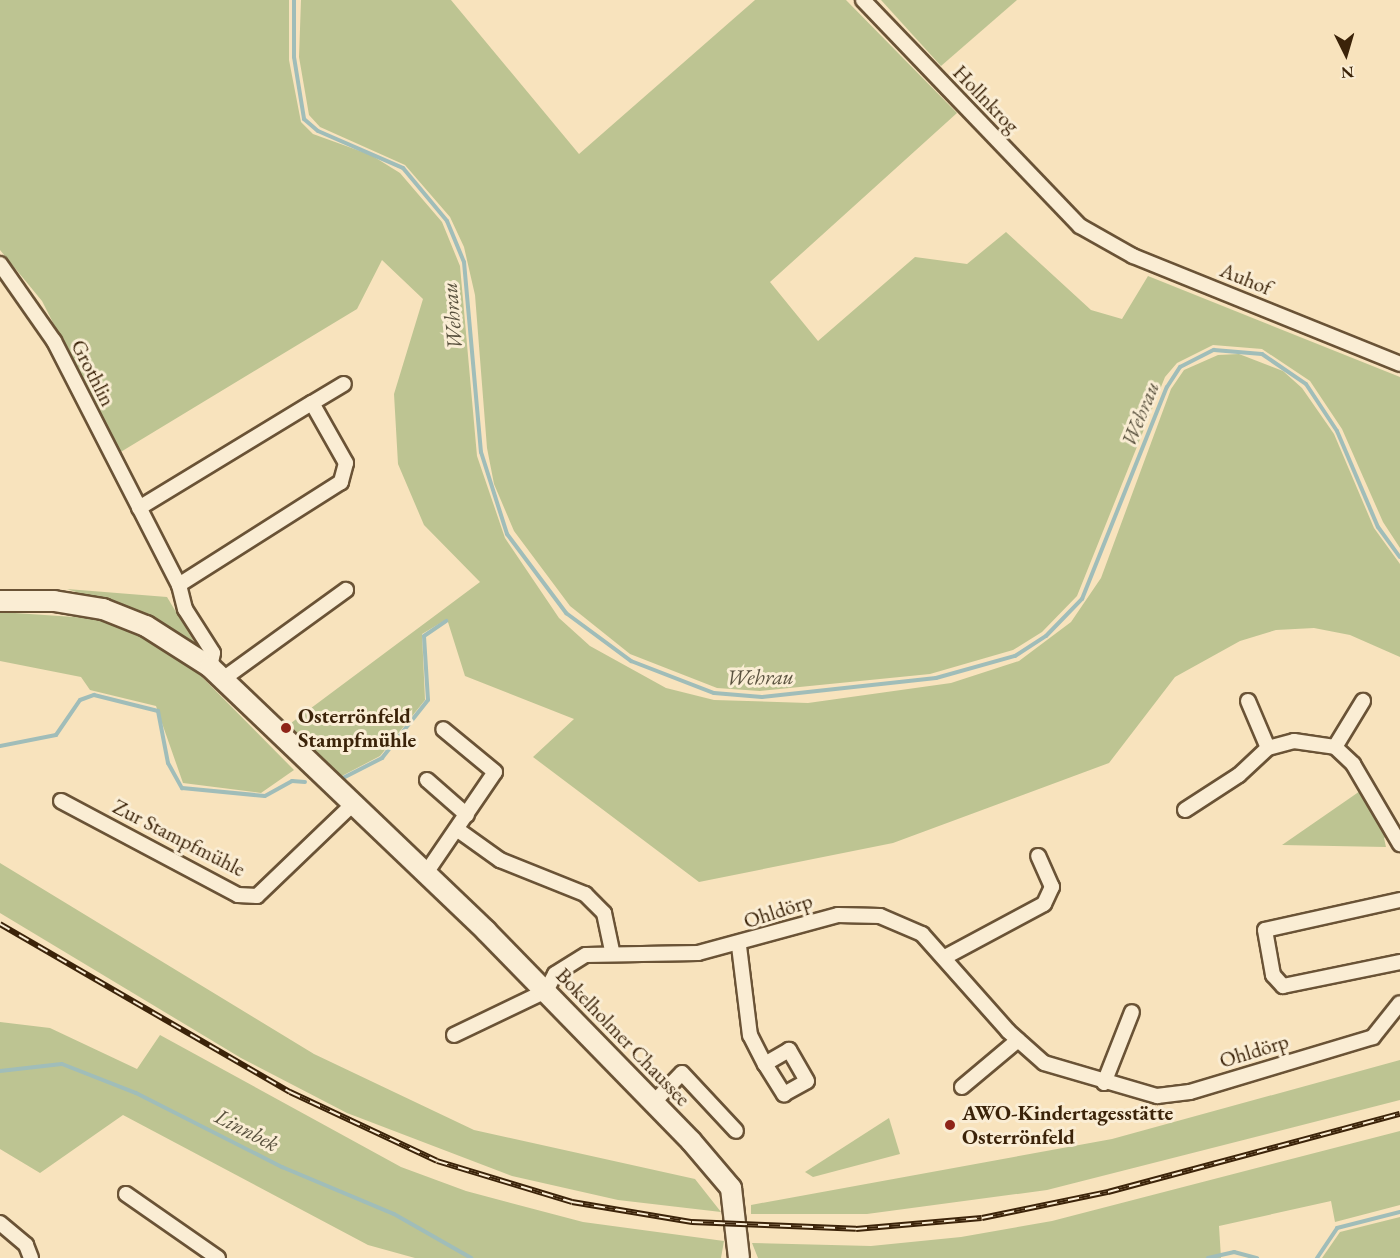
<!DOCTYPE html>
<meta charset="utf-8">
<style>
body{margin:0}
#map{position:relative;width:1400px;height:1258px;overflow:hidden;background:#f8e3bd;font-family:"EB Garamond",serif}
div>[style]{position:absolute}
[style*='--x']{left:calc(var(--x)*1px);top:calc(var(--y)*1px);width:calc(var(--w)*1px);rotate:calc(var(--a)*1deg)}
.green>*{inset:0;background:#bdc492}
.stream>*{height:4px;margin:-2px;padding:0 2px;transform-origin:2px;border-radius:2px;background:#a0bdb9}
.roads{filter:drop-shadow(2px 0 #6a5336) drop-shadow(-2px 0 #6a5336) drop-shadow(0 2px #6a5336) drop-shadow(0 -2px #6a5336)}
.minor>*{height:14px;margin:-7px;padding:0 7px;transform-origin:7px;border-radius:7px;background:#faedd4}
.secondary>*{height:20px;margin:-10px;padding:0 10px;transform-origin:10px;border-radius:10px;background:#faedd4}
.rail>*{height:6px;margin-top:-3px;transform-origin:0;background:repeating-linear-gradient(90deg,#faedd4 0 11px,#3b2309 0 22px);box-sizing:border-box;border-block:2px solid #3b2309}
.dots>*{width:16px;height:16px;translate:-50% -50%;box-sizing:border-box;border:3px solid #faedd4;border-radius:50%}
span{translate:-50% -50%;white-space:nowrap;text-align:center;line-height:1.15;-webkit-text-stroke:6px #faedd4;paint-order:stroke}
.street-label{font-size:21px;color:#3b2309}
.poi-label{font-size:21px;color:#3b2309;font-weight:700}
.left{translate:0 -50%;text-align:left}
.water-label{font-size:22px;color:#59513e;font-style:italic}
.north{position:absolute;left:1316px;top:24px;width:60px;height:60px;-webkit-text-stroke:4px #faedd4;paint-order:stroke;rotate:175deg;font-size:16px;font-weight:700;line-height:24px;text-align:center;color:#3b2309}
.north::after{content:'';display:block;margin:auto;width:21px;height:27px;background:#3b2309;clip-path:polygon(50% 0,100% 100%,50% 72%,0 100%)}
</style>
<div id="map">
<div class="green">
<div style="clip-path:polygon(0 0,289px 0,289px 60px,301px 122px,313px 134px,371px 155px,400px 173px,442px 222px,460px 266px,477px 456px,505px 538px,559px 618px,590px 646px,666px 688px,714px 700px,808px 703px,951px 683px,1019px 661px,1071px 622px,1101px 578px,1171px 389px,1184px 370px,1218px 355px,1239px 354px,1283px 371px,1302px 388px,1334px 434px,1374px 528px,1400px 564px,1400px 657px,1350px 635px,1314px 628px,1276px 630px,1240px 641px,1175px 677px,1109px 763px,893px 843px,699px 882px,533px 757px,574px 719px,465px 676px,447px 619px,422px 634px,425px 700px,380px 756px,338px 778px,287px 726px,480px 582px,424px 525px,398px 464px,394px 394px,423px 299px,382px 260px,357px 309px,119px 453px,42px 301px,0 250px)"></div>
<div style="clip-path:polygon(301px 0,451px 0,579px 154px,755px 0,846px 0,957px 113px,770px 282px,818px 341px,915px 257px,967px 264px,1006px 232px,1091px 310px,1122px 319px,1148px 276px,1400px 377px,1400px 548px,1383px 522px,1342px 429px,1310px 381px,1262px 349px,1213px 345px,1177px 363px,1165px 377px,1077px 596px,1042px 632px,1013px 650px,930px 674px,760px 691px,717px 688px,630px 654px,570px 606px,514px 531px,494px 484px,487px 448px,475px 295px,464px 247px,450px 217px,405px 165px,320px 127px,309px 115px,299px 57px)"></div>
<div style="clip-path:polygon(881px 0,1017px 0,941px 66px)"></div>
<div style="clip-path:polygon(67px 589px,167px 597px,196px 645px,126px 609px)"></div>
<div style="clip-path:polygon(0 612px,104px 619px,149px 639px,195px 670px,294px 770px,261px 793px,183px 783px,156px 706px,90px 690px,81px 677px,0 661px)"></div>
<div style="clip-path:polygon(1363px 789px,1391px 833px,1384px 838px,1386px 847px,1282px 845px)"></div>
<div style="clip-path:polygon(0 863px,314px 1054px,474px 1130px,695px 1179px,721px 1212px,618px 1200px,512px 1176px,347px 1113px,241px 1058px,0 913px)"></div>
<div style="clip-path:polygon(0 1022px,50px 1028px,137px 1069px,160px 1035px,401px 1167px,466px 1191px,583px 1222px,724px 1241px,721px 1258px,415px 1258px,368px 1245px,123px 1115px,40px 1173px,0 1149px)"></div>
<div style="clip-path:polygon(1400px 1060px,1400px 1100px,1047px 1190px,867px 1214px,751px 1214px,751px 1205px,1112px 1139px)"></div>
<div style="clip-path:polygon(889px 1118px,900px 1154px,813px 1177px,805px 1172px)"></div>
<div style="clip-path:polygon(1400px 1131px,1400px 1205px,1335px 1222px,1331px 1201px,1219px 1226px,1221px 1258px,758px 1258px,752px 1243px,871px 1246px,961px 1237px,1052px 1221px)"></div>
<div style="clip-path:polygon(1400px 1217px,1400px 1258px,1322px 1258px,1340px 1232px)"></div>
</div>
<div class="stream">
<div style="--x:294;--y:0;--w:57;--a:90"></div>
<div style="--x:294;--y:57;--w:63;--a:80.8"></div>
<div style="--x:304;--y:119;--w:18;--a:41"></div>
<div style="--x:318;--y:131;--w:93;--a:23.5"></div>
<div style="--x:403;--y:168;--w:69;--a:50.3"></div>
<div style="--x:447;--y:221;--w:44;--a:67.5"></div>
<div style="--x:464;--y:262;--w:191;--a:84.9"></div>
<div style="--x:481;--y:452;--w:86;--a:72.4"></div>
<div style="--x:507;--y:534;--w:99;--a:53.2"></div>
<div style="--x:566;--y:613;--w:81;--a:36.4"></div>
<div style="--x:631;--y:661;--w:89;--a:21.1"></div>
<div style="--x:714;--y:693;--w:48;--a:4.8"></div>
<div style="--x:762;--y:697;--w:175;--a:-6.2"></div>
<div style="--x:936;--y:678;--w:82;--a:-15.6"></div>
<div style="--x:1015;--y:656;--w:37;--a:-33"></div>
<div style="--x:1046;--y:636;--w:52;--a:-45.8"></div>
<div style="--x:1082;--y:599;--w:228;--a:-68.2"></div>
<div style="--x:1167;--y:387;--w:24;--a:-57"></div>
<div style="--x:1180;--y:367;--w:38;--a:-27"></div>
<div style="--x:1214;--y:350;--w:48;--a:4.8"></div>
<div style="--x:1262;--y:354;--w:53;--a:34.3"></div>
<div style="--x:1306;--y:384;--w:56;--a:56.6"></div>
<div style="--x:1337;--y:431;--w:104;--a:66.9"></div>
<div style="--x:1378;--y:527;--w:37;--a:54"></div>
<div style="--x:0;--y:746;--w:57;--a:-11.1"></div>
<div style="--x:56;--y:735;--w:42;--a:-55.6"></div>
<div style="--x:80;--y:700;--w:15;--a:-20"></div>
<div style="--x:94;--y:695;--w:66;--a:14"></div>
<div style="--x:158;--y:711;--w:53;--a:79.1"></div>
<div style="--x:168;--y:763;--w:29;--a:61"></div>
<div style="--x:182;--y:788;--w:83;--a:5.5"></div>
<div style="--x:265;--y:796;--w:31;--a:-29"></div>
<div style="--x:292;--y:781;--w:13;--a:4"></div>
<div style="--x:343;--y:778;--w:44;--a:-27.1"></div>
<div style="--x:382;--y:758;--w:74;--a:-51.6"></div>
<div style="--x:428;--y:700;--w:64;--a:-93.6"></div>
<div style="--x:424;--y:636;--w:27;--a:-34"></div>
<div style="--x:0;--y:1071;--w:62;--a:-6.4"></div>
<div style="--x:62;--y:1064;--w:79;--a:21.4"></div>
<div style="--x:136;--y:1093;--w:164;--a:26.9"></div>
<div style="--x:282;--y:1167;--w:121;--a:22.8"></div>
<div style="--x:394;--y:1214;--w:89;--a:29.7"></div>
<div style="--x:1208;--y:1258;--w:27;--a:-13"></div>
<div style="--x:1234;--y:1252;--w:24;--a:15"></div>
<div style="--x:1317;--y:1258;--w:36;--a:-56"></div>
<div style="--x:1337;--y:1228;--w:65;--a:-14.3"></div>
</div>
<div class="roads">
<div class="minor">
<div style="--x:863;--y:0;--w:313;--a:46.2"></div>
<div style="--x:1080;--y:226;--w:61;--a:29.5"></div>
<div style="--x:1133;--y:256;--w:288;--a:22"></div>
<div style="--x:0;--y:264;--w:94;--a:55"></div>
<div style="--x:54;--y:341;--w:274;--a:62.9"></div>
<div style="--x:179;--y:585;--w:25;--a:76"></div>
<div style="--x:185;--y:609;--w:52;--a:57.5"></div>
<div style="--x:213;--y:653;--w:14;--a:102"></div>
<div style="--x:312;--y:403;--w:37;--a:-31"></div>
<div style="--x:139;--y:508;--w:202;--a:-31.3"></div>
<div style="--x:312;--y:403;--w:69;--a:60.5"></div>
<div style="--x:346;--y:463;--w:20;--a:105"></div>
<div style="--x:341;--y:482;--w:192;--a:147.6"></div>
<div style="--x:223;--y:679;--w:152;--a:-35.9"></div>
<div style="--x:1248;--y:701;--w:51;--a:66.9"></div>
<div style="--x:1335;--y:747;--w:54;--a:-58.7"></div>
<div style="--x:427;--y:780;--w:53;--a:41.2"></div>
<div style="--x:61;--y:801;--w:200;--a:28"></div>
<div style="--x:238;--y:895;--w:19;--a:3"></div>
<div style="--x:257;--y:896;--w:133;--a:-43.8"></div>
<div style="--x:1185;--y:810;--w:64;--a:-32.9"></div>
<div style="--x:1239;--y:775;--w:40;--a:-43"></div>
<div style="--x:1268;--y:748;--w:27;--a:-15"></div>
<div style="--x:1294;--y:741;--w:41;--a:8.3"></div>
<div style="--x:1335;--y:747;--w:25;--a:43"></div>
<div style="--x:1353;--y:764;--w:93;--a:59.6"></div>
<div style="--x:458;--y:830;--w:52;--a:35.5"></div>
<div style="--x:500;--y:860;--w:92;--a:21.8"></div>
<div style="--x:585;--y:894;--w:27;--a:45"></div>
<div style="--x:604;--y:913;--w:39;--a:78"></div>
<div style="--x:426;--y:873;--w:122;--a:-55.7"></div>
<div style="--x:495;--y:772;--w:67;--a:-140.4"></div>
<div style="--x:1400;--y:900;--w:138;--a:167.5"></div>
<div style="--x:1265;--y:930;--w:46;--a:79.9"></div>
<div style="--x:1273;--y:975;--w:15;--a:48"></div>
<div style="--x:1283;--y:986;--w:119;--a:-11.6"></div>
<div style="--x:739;--y:946;--w:90;--a:83"></div>
<div style="--x:750;--y:1035;--w:33;--a:63"></div>
<div style="--x:765;--y:1064;--w:36;--a:58"></div>
<div style="--x:784;--y:1094;--w:26;--a:-29"></div>
<div style="--x:807;--y:1081;--w:36;--a:-120"></div>
<div style="--x:789;--y:1050;--w:28;--a:150"></div>
<div style="--x:947;--y:956;--w:110;--a:-28.2"></div>
<div style="--x:1044;--y:904;--w:19;--a:-65"></div>
<div style="--x:1052;--y:887;--w:34;--a:-114"></div>
<div style="--x:454;--y:1035;--w:102;--a:-25.6"></div>
<div style="--x:546;--y:991;--w:19;--a:-62"></div>
<div style="--x:555;--y:974;--w:36;--a:-32"></div>
<div style="--x:586;--y:955;--w:112;--a:-1"></div>
<div style="--x:698;--y:953;--w:145;--a:-15.2"></div>
<div style="--x:838;--y:915;--w:42;--a:1.4"></div>
<div style="--x:880;--y:916;--w:46;--a:23.2"></div>
<div style="--x:922;--y:934;--w:130;--a:48.4"></div>
<div style="--x:1008;--y:1031;--w:48;--a:41.6"></div>
<div style="--x:1044;--y:1063;--w:118;--a:16.3"></div>
<div style="--x:1157;--y:1096;--w:33;--a:-7"></div>
<div style="--x:1190;--y:1092;--w:191;--a:-16.7"></div>
<div style="--x:1373;--y:1037;--w:43;--a:-51.5"></div>
<div style="--x:1104;--y:1083;--w:76;--a:-68.5"></div>
<div style="--x:962;--y:1087;--w:73;--a:-40"></div>
<div style="--x:654;--y:1102;--w:40;--a:-46"></div>
<div style="--x:682;--y:1073;--w:79;--a:47"></div>
<div style="--x:126;--y:1194;--w:112;--a:34.8"></div>
<div style="--x:0;--y:1223;--w:34;--a:40"></div>
<div style="--x:26;--y:1245;--w:14;--a:69"></div>
</div>
<div class="secondary">
<div style="--x:0;--y:601;--w:54;--a:0"></div>
<div style="--x:54;--y:601;--w:50;--a:9.3"></div>
<div style="--x:103;--y:609;--w:46;--a:21.6"></div>
<div style="--x:146;--y:626;--w:76;--a:32.6"></div>
<div style="--x:210;--y:667;--w:382;--a:43.7"></div>
<div style="--x:486;--y:931;--w:293;--a:45.7"></div>
<div style="--x:691;--y:1141;--w:62;--a:49.6"></div>
<div style="--x:731;--y:1188;--w:70;--a:83.5"></div>
</div>
</div>
<div class="rail">
<div style="--x:0;--y:924;--w:335;--a:30.1"></div>
<div style="--x:290;--y:1092;--w:162;--a:25.1"></div>
<div style="--x:437;--y:1161;--w:141;--a:16.9"></div>
<div style="--x:572;--y:1202;--w:122;--a:9.5"></div>
<div style="--x:692;--y:1222;--w:164;--a:2.4"></div>
<div style="--x:856;--y:1229;--w:126;--a:-5"></div>
<div style="--x:982;--y:1218;--w:129;--a:-11.7"></div>
<div style="--x:1108;--y:1192;--w:302;--a:-15"></div>
</div>
<div class="dots">
<div style="left:286px;top:728px;background:#8f2418"></div>
<div style="left:950px;top:1125px;background:#8f2418"></div>
</div>
<div class="street-label">
<span style="left:986px;top:99px;rotate:46deg">Hollnkrog</span>
<span style="left:1246px;top:279px;rotate:22deg">Auhof</span>
<span style="left:93px;top:373px;rotate:63deg">Grothlin</span>
<span style="left:179px;top:838px;rotate:27deg">Zur Stampfmühle</span>
<span style="left:778px;top:911px;rotate:-18deg">Ohldörp</span>
<span style="left:623px;top:1037px;rotate:46deg">Bokelholmer Chaussee</span>
<span style="left:1254px;top:1051px;rotate:-17deg">Ohldörp</span>
</div>
<div class="poi-label">
<span class="left" style="left:298px;top:728px">Osterrönfeld<br>Stampfmühle</span>
<span class="left" style="left:962px;top:1125px">AWO-Kindertagesstätte<br>Osterrönfeld</span>
</div>
<div class="water-label">
<span style="left:452px;top:316px;rotate:-95deg">Wehrau</span>
<span style="left:1140px;top:414px;rotate:-68deg">Wehrau</span>
<span style="left:760px;top:677px;rotate:-1deg">Wehrau</span>
<span style="left:247px;top:1130px;rotate:27deg">Linnbek</span>
</div>
<div class="north">N</div>
</div>
